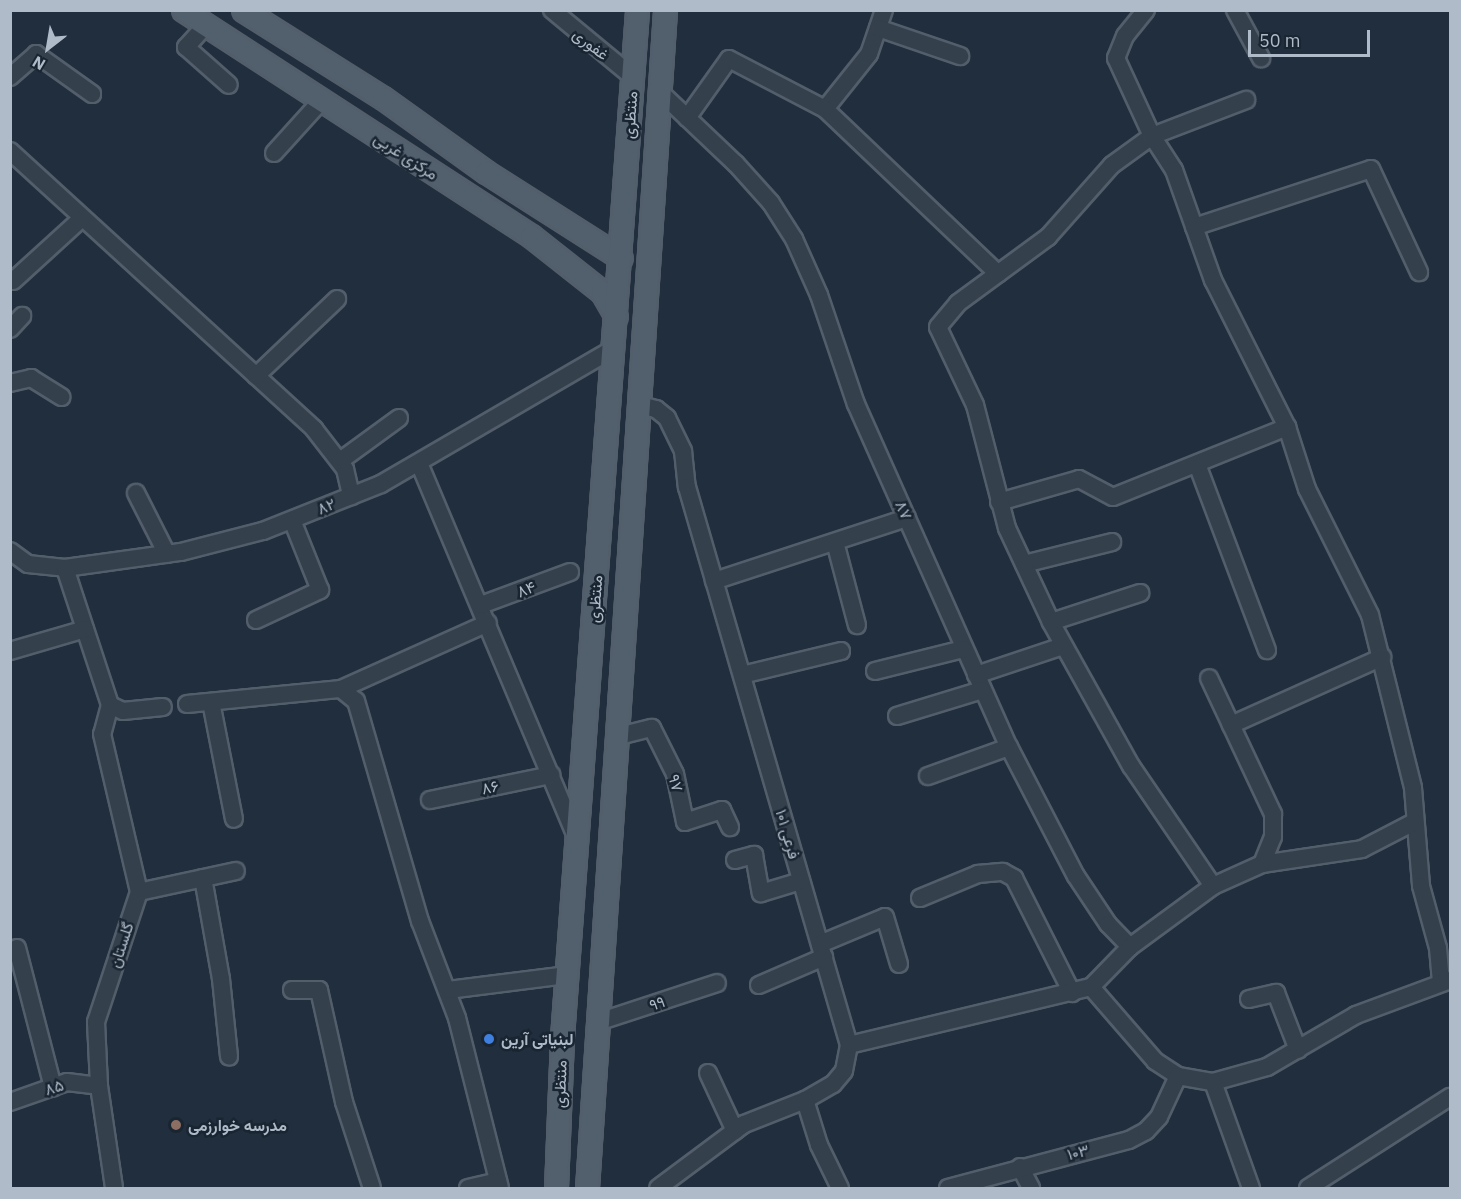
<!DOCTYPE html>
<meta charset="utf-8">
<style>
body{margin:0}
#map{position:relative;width:1461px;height:1199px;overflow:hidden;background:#212e3d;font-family:"IBM Plex Sans",Vazirmatn,sans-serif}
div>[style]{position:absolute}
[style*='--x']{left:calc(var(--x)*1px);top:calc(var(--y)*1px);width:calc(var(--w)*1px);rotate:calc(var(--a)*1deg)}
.roads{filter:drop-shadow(2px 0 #535e6b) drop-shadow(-2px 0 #535e6b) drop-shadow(0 2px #535e6b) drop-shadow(0 -2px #535e6b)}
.minor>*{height:16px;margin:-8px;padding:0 8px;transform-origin:8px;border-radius:8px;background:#35404d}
.major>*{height:21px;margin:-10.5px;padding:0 10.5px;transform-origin:10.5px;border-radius:10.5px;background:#525f6d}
.dots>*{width:16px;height:16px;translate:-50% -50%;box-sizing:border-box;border:3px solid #1a2532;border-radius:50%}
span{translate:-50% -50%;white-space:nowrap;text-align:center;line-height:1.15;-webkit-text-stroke:5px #1a2532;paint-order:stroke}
.street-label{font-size:16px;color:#b0bbc9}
.poi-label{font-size:16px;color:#b0bbc9;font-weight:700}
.left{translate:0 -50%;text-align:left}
.frame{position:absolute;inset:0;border:12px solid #b0bbc9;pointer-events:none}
.north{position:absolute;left:18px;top:18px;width:60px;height:60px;-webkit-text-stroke:4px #1a2532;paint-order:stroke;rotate:211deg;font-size:16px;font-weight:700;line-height:24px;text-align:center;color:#b0bbc9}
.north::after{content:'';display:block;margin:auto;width:21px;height:27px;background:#b0bbc9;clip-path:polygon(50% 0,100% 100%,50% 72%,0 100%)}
.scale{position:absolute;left:1248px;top:30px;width:122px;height:27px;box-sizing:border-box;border:3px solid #b0bbc9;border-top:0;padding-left:8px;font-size:18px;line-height:21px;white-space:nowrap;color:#b0bbc9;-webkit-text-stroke:4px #1a2532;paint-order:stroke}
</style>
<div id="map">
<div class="roads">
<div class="minor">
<div style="--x:552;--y:10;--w:105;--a:39.6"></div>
<div style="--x:884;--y:10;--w:46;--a:108.8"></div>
<div style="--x:869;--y:54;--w:70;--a:128.7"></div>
<div style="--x:825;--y:109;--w:239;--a:43.6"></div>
<div style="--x:1146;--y:10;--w:33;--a:129"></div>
<div style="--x:1125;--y:36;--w:24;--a:112"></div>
<div style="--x:1116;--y:58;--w:86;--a:65.2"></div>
<div style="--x:1152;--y:136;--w:40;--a:57.1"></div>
<div style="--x:1174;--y:170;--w:117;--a:70.5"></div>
<div style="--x:1213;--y:280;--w:165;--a:63.3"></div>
<div style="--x:1287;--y:427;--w:65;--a:72.1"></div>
<div style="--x:1307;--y:489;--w:141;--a:63.4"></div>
<div style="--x:1370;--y:615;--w:178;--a:76"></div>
<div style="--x:1413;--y:788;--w:98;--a:85.3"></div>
<div style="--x:1421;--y:886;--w:64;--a:74.7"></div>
<div style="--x:1438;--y:948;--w:35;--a:85"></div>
<div style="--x:1235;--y:10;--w:55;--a:61.6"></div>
<div style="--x:206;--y:25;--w:30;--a:132"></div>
<div style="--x:186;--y:47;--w:57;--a:41.5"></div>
<div style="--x:878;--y:28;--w:87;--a:18.9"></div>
<div style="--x:10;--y:77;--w:35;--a:-41"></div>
<div style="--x:36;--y:54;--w:69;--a:35.5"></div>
<div style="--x:659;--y:91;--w:106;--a:43.5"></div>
<div style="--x:736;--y:164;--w:52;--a:48.1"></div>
<div style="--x:771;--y:203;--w:43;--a:57.4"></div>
<div style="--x:794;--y:239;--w:61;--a:65.9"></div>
<div style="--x:819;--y:295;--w:115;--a:71.3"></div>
<div style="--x:856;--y:404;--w:376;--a:66"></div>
<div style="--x:1009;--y:747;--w:145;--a:62.6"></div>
<div style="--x:1076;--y:876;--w:58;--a:56.3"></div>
<div style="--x:1108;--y:924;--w:32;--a:46"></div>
<div style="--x:687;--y:118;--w:72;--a:-54.6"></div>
<div style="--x:729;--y:59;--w:108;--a:27.5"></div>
<div style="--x:10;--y:151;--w:412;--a:42.4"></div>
<div style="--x:314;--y:429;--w:51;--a:52.2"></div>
<div style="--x:345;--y:469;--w:28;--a:77"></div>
<div style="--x:274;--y:153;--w:70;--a:-47.9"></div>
<div style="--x:1194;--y:227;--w:186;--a:-18.1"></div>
<div style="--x:1371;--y:169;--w:114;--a:65"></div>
<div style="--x:13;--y:281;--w:93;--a:-42.4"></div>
<div style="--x:10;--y:329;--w:18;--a:-47"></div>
<div style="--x:256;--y:376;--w:112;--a:-43.5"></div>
<div style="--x:10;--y:383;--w:22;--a:-13"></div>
<div style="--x:31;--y:378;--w:36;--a:32"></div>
<div style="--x:637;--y:404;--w:20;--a:15"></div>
<div style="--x:656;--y:409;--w:14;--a:39"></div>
<div style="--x:667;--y:418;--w:37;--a:64"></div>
<div style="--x:683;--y:451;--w:36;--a:84"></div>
<div style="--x:687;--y:487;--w:581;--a:73.81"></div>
<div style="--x:849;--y:1045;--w:26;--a:101"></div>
<div style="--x:844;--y:1071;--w:17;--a:130"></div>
<div style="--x:833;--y:1084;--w:32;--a:150"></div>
<div style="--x:805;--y:1100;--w:66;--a:158.5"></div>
<div style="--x:744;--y:1124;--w:107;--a:143.3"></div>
<div style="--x:340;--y:461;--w:73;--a:-36.1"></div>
<div style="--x:419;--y:463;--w:405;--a:67.2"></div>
<div style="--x:1197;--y:464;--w:199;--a:69.4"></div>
<div style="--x:136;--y:493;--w:68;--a:63.1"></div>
<div style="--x:999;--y:502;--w:83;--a:-16"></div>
<div style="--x:1079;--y:479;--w:38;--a:28"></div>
<div style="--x:1113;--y:497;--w:188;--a:-21.9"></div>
<div style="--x:835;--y:542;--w:86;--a:75.2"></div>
<div style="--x:10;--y:551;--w:22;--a:36"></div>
<div style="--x:28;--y:564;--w:37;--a:6"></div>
<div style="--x:65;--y:568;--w:117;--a:-7.9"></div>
<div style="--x:181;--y:552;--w:85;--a:-14.4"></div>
<div style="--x:263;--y:531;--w:127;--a:-21.7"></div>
<div style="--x:381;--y:484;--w:268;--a:-30.2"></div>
<div style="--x:1024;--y:564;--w:91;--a:-14"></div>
<div style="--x:65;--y:568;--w:144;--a:71.8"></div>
<div style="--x:110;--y:705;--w:14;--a:25"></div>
<div style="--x:123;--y:711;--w:40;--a:-5.7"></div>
<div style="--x:714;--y:581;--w:203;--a:-18.1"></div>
<div style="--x:481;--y:605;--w:95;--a:-20.3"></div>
<div style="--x:256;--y:620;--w:71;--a:-25.1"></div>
<div style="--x:320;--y:590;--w:75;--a:-111.8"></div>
<div style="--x:1051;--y:622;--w:94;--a:-18"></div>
<div style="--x:10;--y:651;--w:78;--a:-16.3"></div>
<div style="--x:875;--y:671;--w:91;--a:-14"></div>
<div style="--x:742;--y:675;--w:102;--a:-13.6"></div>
<div style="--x:976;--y:675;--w:92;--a:-18.4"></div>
<div style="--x:341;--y:689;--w:161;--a:-24.2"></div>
<div style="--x:211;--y:702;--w:119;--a:78.9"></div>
<div style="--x:187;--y:704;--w:155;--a:-5.6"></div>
<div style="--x:341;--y:689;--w:19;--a:39"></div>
<div style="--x:356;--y:701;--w:229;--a:73.8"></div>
<div style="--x:420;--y:921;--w:104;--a:69.1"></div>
<div style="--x:457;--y:1018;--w:175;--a:75.8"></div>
<div style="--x:110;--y:705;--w:30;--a:105"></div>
<div style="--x:102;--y:734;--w:162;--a:76.8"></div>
<div style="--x:139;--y:892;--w:137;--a:108.3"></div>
<div style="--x:96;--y:1022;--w:64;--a:87.3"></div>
<div style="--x:99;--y:1086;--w:103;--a:81.6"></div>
<div style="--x:897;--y:716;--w:89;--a:-17"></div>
<div style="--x:1231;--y:725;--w:166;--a:-24.2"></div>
<div style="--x:615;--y:737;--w:38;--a:-14"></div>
<div style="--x:652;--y:728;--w:51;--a:63.4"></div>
<div style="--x:675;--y:774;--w:49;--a:78.2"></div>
<div style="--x:685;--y:822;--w:39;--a:-18"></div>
<div style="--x:722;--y:810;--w:19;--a:65"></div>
<div style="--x:928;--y:776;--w:86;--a:-19.7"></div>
<div style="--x:430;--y:800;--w:124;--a:-11.7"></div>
<div style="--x:735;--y:860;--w:20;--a:-15"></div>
<div style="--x:754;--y:855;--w:39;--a:80"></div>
<div style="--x:761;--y:893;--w:42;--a:-16.7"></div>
<div style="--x:1262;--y:864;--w:101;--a:-8.5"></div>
<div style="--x:1362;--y:849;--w:59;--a:-27.4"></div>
<div style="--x:203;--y:878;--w:103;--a:79.9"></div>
<div style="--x:221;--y:979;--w:78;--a:84.1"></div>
<div style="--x:1213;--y:886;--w:145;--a:-124.3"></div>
<div style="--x:1131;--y:766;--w:165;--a:-119.1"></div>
<div style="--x:1051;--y:622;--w:104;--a:-115.1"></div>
<div style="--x:1007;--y:528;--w:127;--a:-104.6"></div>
<div style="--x:975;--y:405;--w:86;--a:-115.4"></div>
<div style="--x:938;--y:327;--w:31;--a:-50"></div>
<div style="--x:958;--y:303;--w:112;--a:-36.3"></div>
<div style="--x:1048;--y:237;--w:96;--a:-48.4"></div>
<div style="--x:1112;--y:165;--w:49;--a:-35.9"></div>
<div style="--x:1152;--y:136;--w:101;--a:-21"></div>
<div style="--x:139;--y:892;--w:99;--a:-12.2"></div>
<div style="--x:920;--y:898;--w:63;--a:-22.5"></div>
<div style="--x:978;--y:874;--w:25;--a:-5"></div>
<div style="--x:1003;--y:872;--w:13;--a:29"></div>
<div style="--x:1014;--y:878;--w:129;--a:63.2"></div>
<div style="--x:820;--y:944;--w:70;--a:-22.6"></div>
<div style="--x:885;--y:917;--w:49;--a:73.4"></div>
<div style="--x:17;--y:948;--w:144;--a:75.5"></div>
<div style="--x:759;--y:985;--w:71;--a:-23.3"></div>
<div style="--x:1091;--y:987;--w:98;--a:49.1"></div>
<div style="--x:1155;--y:1061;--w:27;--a:33"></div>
<div style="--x:1178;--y:1076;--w:36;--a:10"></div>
<div style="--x:1213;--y:1082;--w:56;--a:-15.5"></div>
<div style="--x:1267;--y:1067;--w:103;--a:-30.3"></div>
<div style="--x:1356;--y:1015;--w:100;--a:-20.4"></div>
<div style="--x:292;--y:990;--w:27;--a:0"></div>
<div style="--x:319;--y:990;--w:115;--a:77.4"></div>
<div style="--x:344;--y:1102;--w:90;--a:72"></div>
<div style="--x:448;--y:990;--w:119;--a:-7.2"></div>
<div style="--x:1249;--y:999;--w:28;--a:-13"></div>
<div style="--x:1276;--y:993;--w:61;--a:68.9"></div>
<div style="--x:598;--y:1022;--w:125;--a:-18.1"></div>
<div style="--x:849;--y:1045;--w:249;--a:-13.5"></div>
<div style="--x:1091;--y:987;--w:56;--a:-45.7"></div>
<div style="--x:1130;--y:947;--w:103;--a:-36.3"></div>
<div style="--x:1213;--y:886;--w:54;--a:-24.2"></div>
<div style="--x:1262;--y:864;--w:29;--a:-68"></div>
<div style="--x:1273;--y:837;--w:23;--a:-90"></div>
<div style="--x:1273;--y:814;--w:150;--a:-115.2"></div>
<div style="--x:708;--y:1073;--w:64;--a:65"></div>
<div style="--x:1213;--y:1082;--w:113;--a:70.3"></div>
<div style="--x:805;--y:1100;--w:47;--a:72.7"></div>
<div style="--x:819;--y:1145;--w:48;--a:64"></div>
<div style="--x:10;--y:1102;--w:60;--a:-19.3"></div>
<div style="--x:67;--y:1082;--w:32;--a:7"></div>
<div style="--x:1020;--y:1167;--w:24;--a:62"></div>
<div style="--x:468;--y:1188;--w:31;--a:-13"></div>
<div style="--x:948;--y:1188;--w:187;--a:-14.9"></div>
<div style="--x:1129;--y:1140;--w:19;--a:-28"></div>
<div style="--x:1146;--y:1131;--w:19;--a:-47"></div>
<div style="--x:1159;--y:1117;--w:45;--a:-65.1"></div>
<div style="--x:1308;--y:1188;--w:169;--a:-32.7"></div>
</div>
<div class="major">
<div style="--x:183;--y:10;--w:415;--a:33"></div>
<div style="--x:531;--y:236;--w:90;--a:38.3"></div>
<div style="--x:602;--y:292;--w:28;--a:60"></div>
<div style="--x:243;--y:10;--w:165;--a:32.2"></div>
<div style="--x:383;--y:98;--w:127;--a:35.7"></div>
<div style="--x:486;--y:172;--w:160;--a:32.5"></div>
<div style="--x:556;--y:1188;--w:151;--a:-87.7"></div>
<div style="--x:562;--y:1037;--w:1030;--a:-85.82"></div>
<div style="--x:587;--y:1188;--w:1181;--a:-86.21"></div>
</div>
</div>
<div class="dots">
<div style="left:489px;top:1039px;background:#3f7fe0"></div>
<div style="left:176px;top:1125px;background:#8d6e63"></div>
</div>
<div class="street-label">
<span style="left:591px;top:44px;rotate:38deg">غفوری</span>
<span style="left:630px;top:115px;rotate:-86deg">منتظری</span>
<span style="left:406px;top:156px;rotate:33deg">مرکزی غربی</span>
<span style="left:326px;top:506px;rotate:-22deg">۸۲</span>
<span style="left:904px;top:510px;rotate:67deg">۸۷</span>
<span style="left:526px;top:589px;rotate:-21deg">۸۴</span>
<span style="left:595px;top:599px;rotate:-86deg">منتظری</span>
<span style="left:676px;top:783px;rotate:74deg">۹۷</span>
<span style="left:490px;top:787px;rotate:-12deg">۸۶</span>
<span style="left:788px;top:834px;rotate:74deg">فرعی ۱۰۱</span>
<span style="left:121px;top:945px;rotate:-72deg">گلستان</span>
<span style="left:657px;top:1003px;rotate:-18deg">۹۹</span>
<span style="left:560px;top:1084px;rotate:-88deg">منتظری</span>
<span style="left:54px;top:1087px;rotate:-17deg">۸۵</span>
<span style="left:1078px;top:1152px;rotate:-14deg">۱۰۳</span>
</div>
<div class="poi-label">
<span class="left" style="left:501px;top:1039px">لبنیاتی آرین</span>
<span class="left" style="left:188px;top:1125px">مدرسه خوارزمی</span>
</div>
<div class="frame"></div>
<div class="north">N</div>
<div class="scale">50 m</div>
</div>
